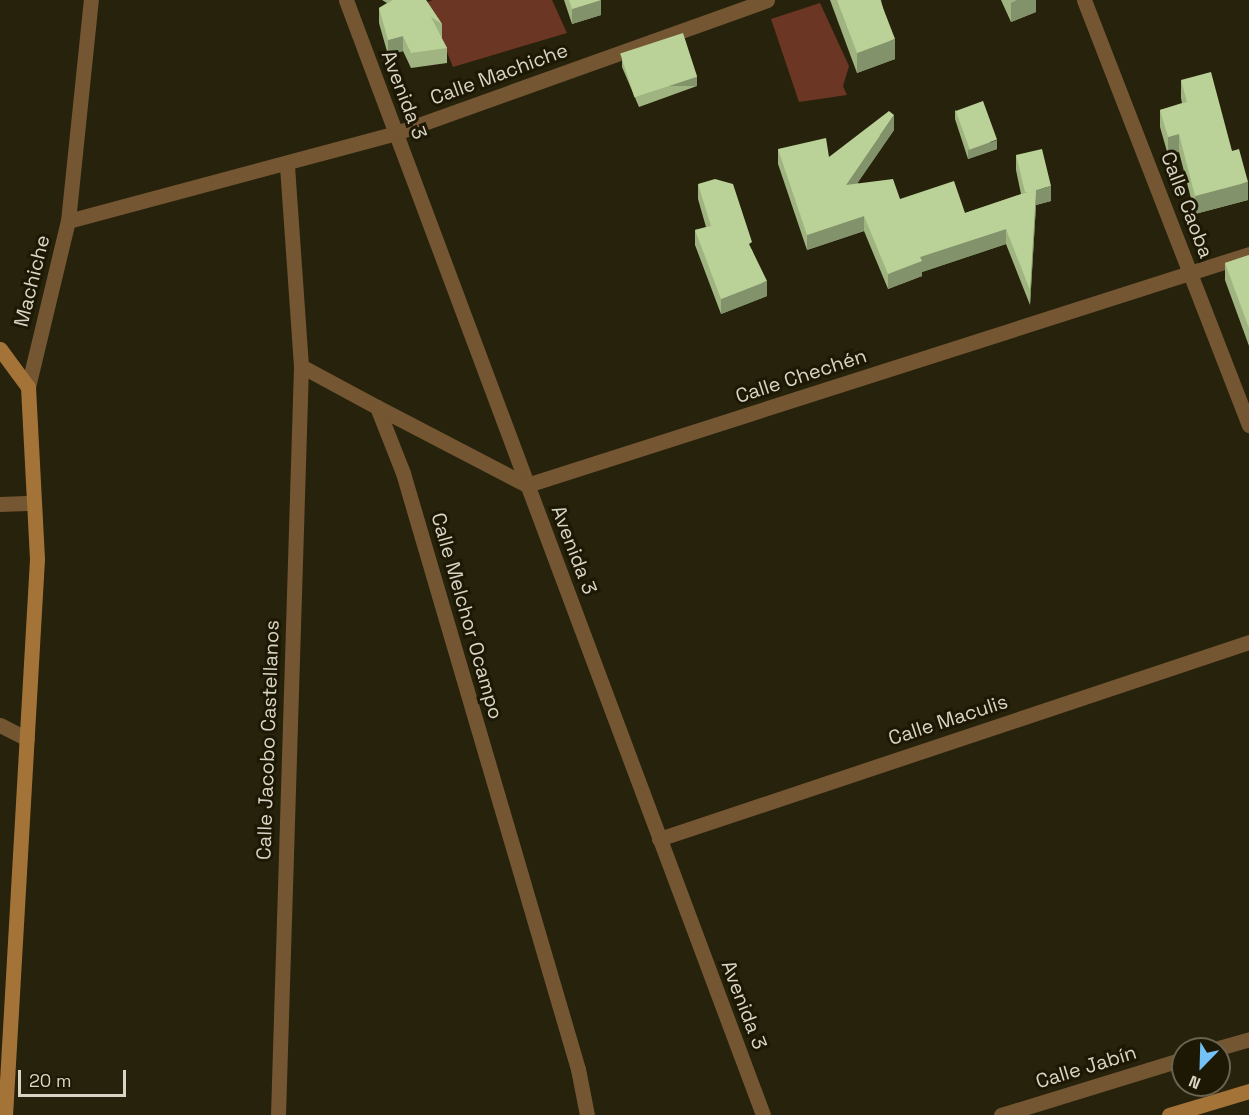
<!DOCTYPE html>
<meta charset="utf-8">
<style>
body{margin:0}
#map{position:relative;width:1249px;height:1115px;overflow:hidden;background:#27220b;font-family:"Space Grotesk",sans-serif}
div>[style]{position:absolute}
[style*='--x']{left:calc(var(--x)*1px);top:calc(var(--y)*1px);width:calc(var(--w)*1px);rotate:calc(var(--a)*1deg)}
.green>*{inset:0;background:#6b3724}
.minor>*{height:15px;margin:-7.5px;padding:0 7.5px;transform-origin:7.5px;border-radius:7.5px;background:#745633}
.secondary>*{height:15px;margin:-7.5px;padding:0 7.5px;transform-origin:7.5px;border-radius:7.5px;background:#a37338}
.wall>*{inset:0;background:#a0b482}
.shaded-wall>*{inset:0;background:#82926a;transform-origin:0 0}
.building>*{inset:0;background:#bad197;transform-origin:0 0}
span{translate:-50% -50%;white-space:nowrap;text-align:center;line-height:1.15;-webkit-text-stroke:6px #1d1803;paint-order:stroke}
.street-label{font-size:20px;color:#d8d5c7}
.north{position:absolute;left:1171px;top:1037px;width:60px;height:60px;box-sizing:border-box;background:#1d1803;border:2px solid #686451;border-radius:50%;rotate:203deg;font-size:16px;font-weight:700;line-height:24px;text-align:center;color:#d8d5c7}
.north::after{content:'';display:block;margin:auto;width:21px;height:27px;background:#73c1f6;clip-path:polygon(50% 0,100% 100%,50% 72%,0 100%)}
.scale{position:absolute;left:18px;top:1070px;width:108px;height:27px;box-sizing:border-box;border:3px solid #d8d5c7;border-top:0;padding-left:8px;font-size:18px;line-height:21px;white-space:nowrap;color:#d8d5c7;-webkit-text-stroke:4px #1d1803;paint-order:stroke}
</style>
<div id="map">
<div class="green">
<div style="clip-path:polygon(433px 0,552px 0,567px 33px,453px 67px,427px 2px)"></div>
<div style="clip-path:polygon(820px 3px,849px 66px,843px 86px,847px 95px,799px 102px,771px 19px)"></div>
</div>
<div class="minor">
<div style="--x:346;--y:0;--w:1190;--a:69.49"></div>
<div style="--x:1084;--y:0;--w:456;--a:68.8"></div>
<div style="--x:68;--y:221;--w:340;--a:-15"></div>
<div style="--x:396;--y:133;--w:394;--a:-19.7"></div>
<div style="--x:301;--y:366;--w:86;--a:28.3"></div>
<div style="--x:377;--y:407;--w:71;--a:68.5"></div>
<div style="--x:403;--y:473;--w:621;--a:73.64"></div>
<div style="--x:578;--y:1069;--w:47;--a:78.9"></div>
<div style="--x:28;--y:387;--w:171;--a:-76.5"></div>
<div style="--x:68;--y:221;--w:222;--a:-84.1"></div>
<div style="--x:377;--y:407;--w:169;--a:27.5"></div>
<div style="--x:527;--y:485;--w:758;--a:-17.74"></div>
<div style="--x:0;--y:504;--w:33;--a:-2"></div>
<div style="--x:0;--y:725;--w:30;--a:27"></div>
<div style="--x:659;--y:839;--w:622;--a:-18.46"></div>
<div style="--x:1215;--y:1049;--w:35;--a:-16"></div>
<div style="--x:278;--y:1115;--w:749;--a:-88.24"></div>
<div style="--x:301;--y:366;--w:201;--a:-94"></div>
<div style="--x:1001;--y:1115;--w:190;--a:-17.1"></div>
</div>
<div class="secondary">
<div style="--x:0;--y:349;--w:47;--a:53.6"></div>
<div style="--x:28;--y:387;--w:172;--a:87"></div>
<div style="--x:37;--y:559;--w:557;--a:93.29"></div>
<div style="--x:1169;--y:1115;--w:84;--a:-16.7"></div>
</div>
<div class="wall">
<div style="clip-path:polygon(382px 0,426px 0,442px 24px,442px 39px,447px 48px,447px 63px,411px 68px,403px 51px,388px 55px,379px 23px,379px 8px,387px 3px)"></div>
<div style="clip-path:polygon(564px 0,601px 0,601px 15px,572px 24px)"></div>
<div style="clip-path:polygon(830px 0,881px 0,895px 59px,857px 73px)"></div>
<div style="clip-path:polygon(1001px 0,1036px 0,1036px 12px,1011px 22px)"></div>
<div style="clip-path:polygon(622px 58px,697px 86px,639px 107px,622px 67px)"></div>
<div style="clip-path:polygon(1181px 80px,1232px 151px,1248px 200px,1195px 214px,1179px 152px,1168px 155px,1160px 127px,1160px 110px,1182px 103px,1181px 98px)"></div>
<div style="clip-path:polygon(955px 110px,997px 149px,968px 159px,955px 119px)"></div>
<div style="clip-path:polygon(894px 130px,857px 183px,900px 199px,965px 213px,1021px 194px,1016px 170px,1016px 155px,1051px 201px,1036px 205px,1030px 305px,1006px 244px,922px 272px,922px 276px,888px 289px,864px 231px,807px 250px,778px 164px,778px 149px,829px 157px)"></div>
<div style="clip-path:polygon(698px 184px,752px 250px,767px 296px,721px 314px,695px 245px,695px 230px,706px 227px,698px 199px)"></div>
<div style="clip-path:polygon(1249px 255px,1249px 346px,1225px 280px,1225px 263px)"></div>
</div>
<div class="shaded-wall">
<div style="clip-path:polygon(601px 0,601px 15px,572px 24px,572px 9px)"></div>
<div style="clip-path:polygon(1017px 0,1036px 0,1036px 12px,1011px 22px,1011px 3px)"></div>
<div style="clip-path:polygon(403px 36px,403px 51px,388px 55px,388px 40px)"></div>
<div style="clip-path:polygon(895px 39px,895px 59px,857px 73px,857px 53px)"></div>
<div style="left:697px;top:77px;width:9px;height:62px;rotate:90deg"></div>
<div style="clip-path:polygon(894px 115px,894px 130px,846px 200px,846px 185px)"></div>
<div style="clip-path:polygon(1179px 134px,1179px 152px,1168px 155px,1168px 137px)"></div>
<div style="clip-path:polygon(997px 140px,997px 149px,968px 159px,968px 150px)"></div>
<div style="clip-path:polygon(1248px 182px,1248px 200px,1195px 214px,1195px 196px)"></div>
<div style="clip-path:polygon(1051px 186px,1051px 201px,1036px 205px,1030px 305px,1030px 290px,1036px 190px)"></div>
<div style="clip-path:polygon(864px 216px,864px 231px,807px 250px,807px 235px)"></div>
<div style="clip-path:polygon(1006px 229px,1006px 244px,922px 272px,922px 276px,888px 289px,888px 274px,920px 257px)"></div>
<div style="clip-path:polygon(767px 281px,767px 296px,721px 314px,721px 299px)"></div>
</div>
<div class="building">
<div style="clip-path:polygon(393px 0,426px 0,442px 24px,431px 17px,447px 48px,411px 53px,403px 36px,388px 40px,379px 8px)"></div>
<div style="clip-path:polygon(569px 0,601px 0,572px 9px)"></div>
<div style="clip-path:polygon(837px 0,880px 0,895px 39px,857px 53px)"></div>
<div style="left:683px;top:33px;width:46px;height:66px;rotate:72deg"></div>
<div style="clip-path:polygon(1211px 72px,1232px 151px,1239px 149px,1248px 182px,1195px 196px,1179px 134px,1168px 137px,1160px 110px,1187px 102px,1181px 80px)"></div>
<div style="left:983px;top:101px;width:41px;height:29px;rotate:70deg"></div>
<div style="clip-path:polygon(889px 111px,894px 115px,846px 185px,893px 179px,900px 199px,954px 181px,965px 213px,1028px 192px,1025px 192px,1016px 155px,1042px 149px,1051px 186px,1036px 190px,1030px 290px,1006px 229px,920px 257px,922px 261px,888px 274px,864px 216px,807px 235px,778px 149px,826px 138px,829px 157px)"></div>
<div style="clip-path:polygon(715px 179px,733px 184px,752px 242px,749px 244px,767px 281px,721px 299px,695px 230px,711px 226px,698px 184px)"></div>
<div style="clip-path:polygon(1249px 255px,1249px 328px,1225px 263px)"></div>
</div>
<div class="street-label">
<span style="left:499px;top:74px;rotate:-20deg">Calle Machiche</span>
<span style="left:404px;top:95px;rotate:69deg">Avenida 3</span>
<span style="left:1187px;top:205px;rotate:69deg">Calle Caoba</span>
<span style="left:32px;top:281px;rotate:-76deg">Machiche</span>
<span style="left:801px;top:376px;rotate:-18deg">Calle Chechén</span>
<span style="left:574px;top:550px;rotate:69deg">Avenida 3</span>
<span style="left:467px;top:616px;rotate:74deg">Calle Melchor Ocampo</span>
<span style="left:948px;top:720px;rotate:-18deg">Calle Maculis</span>
<span style="left:268px;top:740px;rotate:-88deg">Calle Jacobo Castellanos</span>
<span style="left:744px;top:1005px;rotate:69deg">Avenida 3</span>
<span style="left:1086px;top:1067px;rotate:-17deg">Calle Jabín</span>
</div>
<div class="north">N</div>
<div class="scale">20 m</div>
</div>
